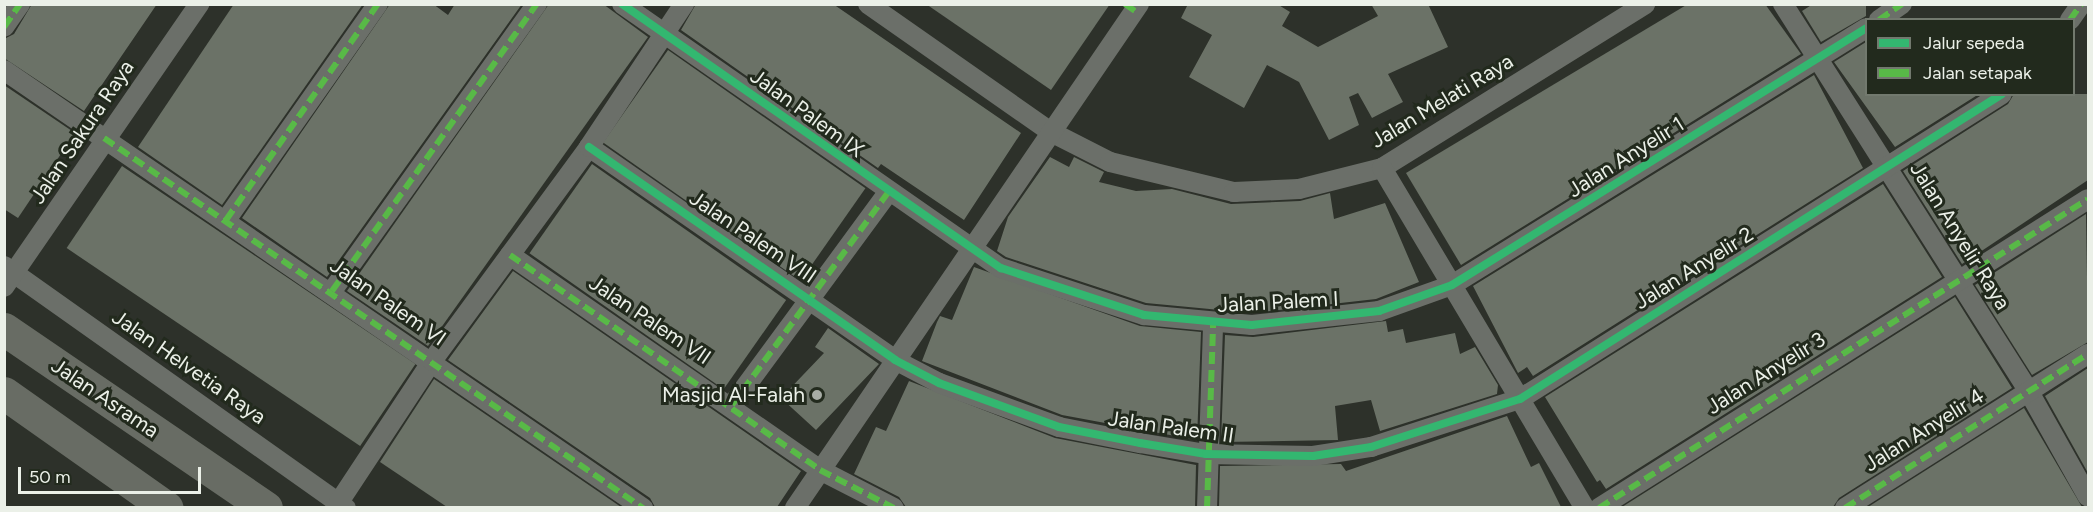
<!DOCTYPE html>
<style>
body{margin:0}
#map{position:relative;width:2093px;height:512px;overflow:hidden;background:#2d312a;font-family:Figtree,sans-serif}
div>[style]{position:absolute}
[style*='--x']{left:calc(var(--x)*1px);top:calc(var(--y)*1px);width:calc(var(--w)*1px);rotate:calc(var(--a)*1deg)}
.building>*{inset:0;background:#6b7267;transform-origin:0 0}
.street>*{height:20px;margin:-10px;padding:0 10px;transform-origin:10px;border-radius:10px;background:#6b6f69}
.highway>*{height:33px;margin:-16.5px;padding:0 16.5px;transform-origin:16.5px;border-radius:16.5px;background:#686c64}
.quiet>*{height:6px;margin-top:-3px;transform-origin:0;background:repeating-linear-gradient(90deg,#58b947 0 12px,transparent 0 18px)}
.cycleway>*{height:8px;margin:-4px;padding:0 4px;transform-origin:4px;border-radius:4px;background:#33b770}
.dots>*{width:16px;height:16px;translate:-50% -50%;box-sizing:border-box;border:3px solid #222a1d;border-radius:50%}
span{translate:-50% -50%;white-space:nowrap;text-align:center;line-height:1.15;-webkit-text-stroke:6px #222a1d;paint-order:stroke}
.street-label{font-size:21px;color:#ebf0e8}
.poi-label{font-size:21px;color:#ebf0e8}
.right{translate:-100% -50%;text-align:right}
.frame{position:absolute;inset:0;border:6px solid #ebf0e8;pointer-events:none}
.legend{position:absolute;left:1865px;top:18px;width:210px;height:78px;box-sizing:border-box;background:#222a1d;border:2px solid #72796e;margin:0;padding:8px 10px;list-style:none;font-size:18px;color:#ebf0e8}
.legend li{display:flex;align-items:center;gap:12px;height:30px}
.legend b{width:30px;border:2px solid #72796e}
.scale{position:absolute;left:18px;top:467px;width:183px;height:27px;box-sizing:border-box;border:3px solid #ebf0e8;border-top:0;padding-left:8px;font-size:18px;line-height:21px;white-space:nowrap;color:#ebf0e8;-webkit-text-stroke:4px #222a1d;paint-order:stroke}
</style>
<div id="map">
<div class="building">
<div style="clip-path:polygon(32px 4px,157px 4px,84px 111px,4px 58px,4px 39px,14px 34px)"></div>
<div style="clip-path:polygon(234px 4px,363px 4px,222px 205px,138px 147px)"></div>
<div style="clip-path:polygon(390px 4px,433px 4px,448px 15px,455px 4px,522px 4px,327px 277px,242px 218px)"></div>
<div style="clip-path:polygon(549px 4px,603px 4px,648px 37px,428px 346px,347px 291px)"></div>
<div style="clip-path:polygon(696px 4px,833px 4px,1021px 133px,964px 220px,881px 164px,878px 168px,681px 30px)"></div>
<div style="clip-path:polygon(926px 4px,1110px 4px,1051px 90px)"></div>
<div style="clip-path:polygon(1188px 4px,1277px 4px,1290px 12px,1282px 26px,1318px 47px,1378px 16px,1371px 4px,1428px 4px,1448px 47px,1388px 74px,1403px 102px,1372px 118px,1358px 93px,1349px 97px,1359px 125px,1329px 140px,1299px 82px,1267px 65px,1244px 108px,1189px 77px,1212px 35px,1181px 18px)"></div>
<div style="clip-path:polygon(1688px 4px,1765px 4px,1801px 54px,1461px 265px,1406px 173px)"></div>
<div style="clip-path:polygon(1813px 4px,1866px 4px,1866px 16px,1821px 42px,1802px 11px)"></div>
<div style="clip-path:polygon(1866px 42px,1866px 94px,1979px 94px,1895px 147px,1834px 62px)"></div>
<div style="left:668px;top:50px;width:241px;height:113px;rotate:35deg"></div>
<div style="clip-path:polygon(1814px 75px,1863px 168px,1533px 376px,1527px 367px,1518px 373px,1473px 286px)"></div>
<div style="clip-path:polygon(4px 85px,75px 133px,18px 218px,4px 209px)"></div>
<div style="clip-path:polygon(2014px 94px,2088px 94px,2088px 180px,1962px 264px,1903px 171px,2008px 104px)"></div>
<div style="clip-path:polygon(1050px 157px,1069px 167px,1074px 157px,1104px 172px,1099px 182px,1136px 191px,1172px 189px,1231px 204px,1300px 201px,1330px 193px,1334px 219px,1385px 203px,1419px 282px,1376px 299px,1252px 313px,1146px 303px,1006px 257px,997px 251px,1008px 217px)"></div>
<div style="left:592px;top:164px;width:237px;height:109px;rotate:35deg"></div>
<div style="left:122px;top:166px;width:354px;height:99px;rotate:34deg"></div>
<div style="clip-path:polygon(1883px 184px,1942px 277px,1606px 489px,1600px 480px,1597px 482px,1545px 397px)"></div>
<div style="clip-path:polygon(2086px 214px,2088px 342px,2032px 375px,1975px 285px)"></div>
<div style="clip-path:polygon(974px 267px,1140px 326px,1201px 332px,1197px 440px,1062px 415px,922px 361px,937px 322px,940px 316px,952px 320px)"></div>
<div style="clip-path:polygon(513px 271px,801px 471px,777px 507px,655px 507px,650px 498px,448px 360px)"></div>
<div style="clip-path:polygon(1955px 297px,2012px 388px,1839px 498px,1833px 507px,1622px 507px)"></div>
<div style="clip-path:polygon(1386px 321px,1388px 332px,1403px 329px,1406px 343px,1455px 333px,1460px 354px,1475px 347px,1498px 385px,1497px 394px,1380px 431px,1371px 400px,1335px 406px,1338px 440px,1221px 442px,1225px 335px,1253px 337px)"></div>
<div style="clip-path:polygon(828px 328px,879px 364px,816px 430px,781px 398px,824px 353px,815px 347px)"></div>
<div style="clip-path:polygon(2088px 368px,2088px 473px,2045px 396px)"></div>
<div style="clip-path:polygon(434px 379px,621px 507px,447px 507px,380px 462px)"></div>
<div style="clip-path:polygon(909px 381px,1055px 438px,1196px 465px,1195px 507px,906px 507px,899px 497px,854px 474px,876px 427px,886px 431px)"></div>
<div style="clip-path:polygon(2024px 408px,2082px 507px,1868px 507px)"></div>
<div style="clip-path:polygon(1507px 416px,1531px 467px,1539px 463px,1561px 507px,1219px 507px,1220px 466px,1341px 464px,1346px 471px)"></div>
</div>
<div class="street">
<div style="--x:622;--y:4;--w:462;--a:34.9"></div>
<div style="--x:1001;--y:268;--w:151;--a:18.2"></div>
<div style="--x:1144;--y:315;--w:108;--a:5.3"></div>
<div style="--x:1252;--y:325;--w:128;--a:-6.3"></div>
<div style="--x:1379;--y:311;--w:77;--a:-19.6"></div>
<div style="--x:1452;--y:285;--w:487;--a:-31.8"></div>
<div style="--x:868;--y:4;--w:223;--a:35"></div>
<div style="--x:1051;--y:132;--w:66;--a:27"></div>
<div style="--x:1110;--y:162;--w:128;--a:13.6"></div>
<div style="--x:1234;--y:192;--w:65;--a:-2.6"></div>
<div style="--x:1299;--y:189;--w:86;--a:-14.2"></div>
<div style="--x:1382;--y:168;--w:310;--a:-31.9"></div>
<div style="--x:1783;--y:4;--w:459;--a:57.6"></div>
<div style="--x:2029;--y:392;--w:120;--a:60.7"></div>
<div style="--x:1879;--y:20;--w:28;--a:-35"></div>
<div style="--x:2070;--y:20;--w:19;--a:-55"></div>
<div style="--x:4;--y:27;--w:28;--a:-55"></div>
<div style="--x:4;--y:70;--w:775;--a:34.43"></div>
<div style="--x:589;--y:147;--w:373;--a:34.8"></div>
<div style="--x:895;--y:360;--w:50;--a:27.6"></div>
<div style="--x:939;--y:383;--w:128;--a:20.1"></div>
<div style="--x:1059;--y:427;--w:83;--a:11.2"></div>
<div style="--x:1140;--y:443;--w:67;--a:9.5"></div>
<div style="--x:1206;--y:454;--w:107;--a:1.1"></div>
<div style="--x:1313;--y:456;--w:59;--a:-8.8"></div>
<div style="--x:1371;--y:447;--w:157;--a:-17.9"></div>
<div style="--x:1520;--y:399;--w:570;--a:-32.32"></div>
<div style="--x:1382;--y:168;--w:396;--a:59.2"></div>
<div style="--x:226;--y:220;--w:264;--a:-54.9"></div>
<div style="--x:510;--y:255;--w:377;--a:34.7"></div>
<div style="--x:820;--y:470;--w:83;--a:27.2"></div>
<div style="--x:4;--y:266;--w:419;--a:35.3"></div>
<div style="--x:4;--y:287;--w:344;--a:-55.4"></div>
<div style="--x:332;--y:291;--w:353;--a:-54.5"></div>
<div style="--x:732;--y:405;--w:263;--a:-53.7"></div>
<div style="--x:339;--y:502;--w:169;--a:-56.6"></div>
<div style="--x:432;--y:361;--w:265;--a:-53.7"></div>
<div style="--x:589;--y:147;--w:172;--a:-56.4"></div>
<div style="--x:795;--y:508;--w:610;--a:-55.68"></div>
<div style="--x:1207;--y:508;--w:184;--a:-88.1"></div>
<div style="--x:1599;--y:508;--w:578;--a:-32.29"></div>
<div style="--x:1845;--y:508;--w:288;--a:-32.4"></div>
</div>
<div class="highway">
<div style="--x:4;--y:329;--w:317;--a:34.3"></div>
<div style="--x:4;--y:393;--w:199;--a:35.2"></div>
</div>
<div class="quiet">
<div style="--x:1125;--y:4;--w:12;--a:35"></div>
<div style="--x:1879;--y:20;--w:28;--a:-35"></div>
<div style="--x:2070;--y:20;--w:19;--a:-55"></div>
<div style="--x:4;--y:27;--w:28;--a:-55"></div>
<div style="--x:104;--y:138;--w:654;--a:34.47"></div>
<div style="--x:226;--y:220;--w:264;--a:-54.9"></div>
<div style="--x:510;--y:255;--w:377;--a:34.7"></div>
<div style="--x:820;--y:470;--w:83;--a:27.2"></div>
<div style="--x:332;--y:291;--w:353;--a:-54.5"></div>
<div style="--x:732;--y:405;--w:263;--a:-53.7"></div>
<div style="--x:1207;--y:508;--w:184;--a:-88.1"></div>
<div style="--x:1599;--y:508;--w:578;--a:-32.29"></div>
<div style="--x:1845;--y:508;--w:288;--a:-32.4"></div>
</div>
<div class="cycleway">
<div style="--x:622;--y:4;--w:462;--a:34.9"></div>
<div style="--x:1001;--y:268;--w:151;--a:18.2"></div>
<div style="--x:1144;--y:315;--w:108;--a:5.3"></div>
<div style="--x:1252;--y:325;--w:128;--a:-6.3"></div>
<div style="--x:1379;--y:311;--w:77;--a:-19.6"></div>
<div style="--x:1452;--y:285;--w:487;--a:-31.8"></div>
<div style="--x:589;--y:147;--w:373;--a:34.8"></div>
<div style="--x:895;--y:360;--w:50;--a:27.6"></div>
<div style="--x:939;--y:383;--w:128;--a:20.1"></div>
<div style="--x:1059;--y:427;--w:83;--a:11.2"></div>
<div style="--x:1140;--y:443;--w:67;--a:9.5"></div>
<div style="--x:1206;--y:454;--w:107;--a:1.1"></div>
<div style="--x:1313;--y:456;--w:59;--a:-8.8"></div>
<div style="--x:1371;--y:447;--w:157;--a:-17.9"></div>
<div style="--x:1520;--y:399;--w:570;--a:-32.32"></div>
</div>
<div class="dots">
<div style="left:817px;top:395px;background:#a8ada6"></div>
</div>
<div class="street-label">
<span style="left:1442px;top:101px;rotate:-31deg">Jalan Melati Raya</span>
<span style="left:807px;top:113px;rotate:36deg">Jalan Palem IX</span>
<span style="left:82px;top:132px;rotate:-56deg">Jalan Sakura Raya</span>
<span style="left:1626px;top:157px;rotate:-32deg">Jalan Anyelir 1</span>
<span style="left:1960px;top:236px;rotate:58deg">Jalan Anyelir Raya</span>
<span style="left:753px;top:237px;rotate:34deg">Jalan Palem VIII</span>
<span style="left:1694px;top:268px;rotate:-32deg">Jalan Anyelir 2</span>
<span style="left:388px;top:302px;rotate:35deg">Jalan Palem VI</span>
<span style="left:1278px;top:302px;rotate:-3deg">Jalan Palem I</span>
<span style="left:650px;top:320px;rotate:34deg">Jalan Palem VII</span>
<span style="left:189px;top:367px;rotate:35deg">Jalan Helvetia Raya</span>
<span style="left:1766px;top:373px;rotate:-32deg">Jalan Anyelir 3</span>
<span style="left:105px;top:398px;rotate:34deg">Jalan Asrama</span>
<span style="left:1171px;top:427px;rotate:8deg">Jalan Palem II</span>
<span style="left:1924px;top:430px;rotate:-32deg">Jalan Anyelir 4</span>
</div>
<div class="poi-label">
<span class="right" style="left:805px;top:395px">Masjid Al-Falah</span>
</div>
<div class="frame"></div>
<ul class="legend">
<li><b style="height:8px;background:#33b770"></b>Jalur sepeda</li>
<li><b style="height:8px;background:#58b947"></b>Jalan setapak</li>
</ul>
<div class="scale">50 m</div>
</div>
